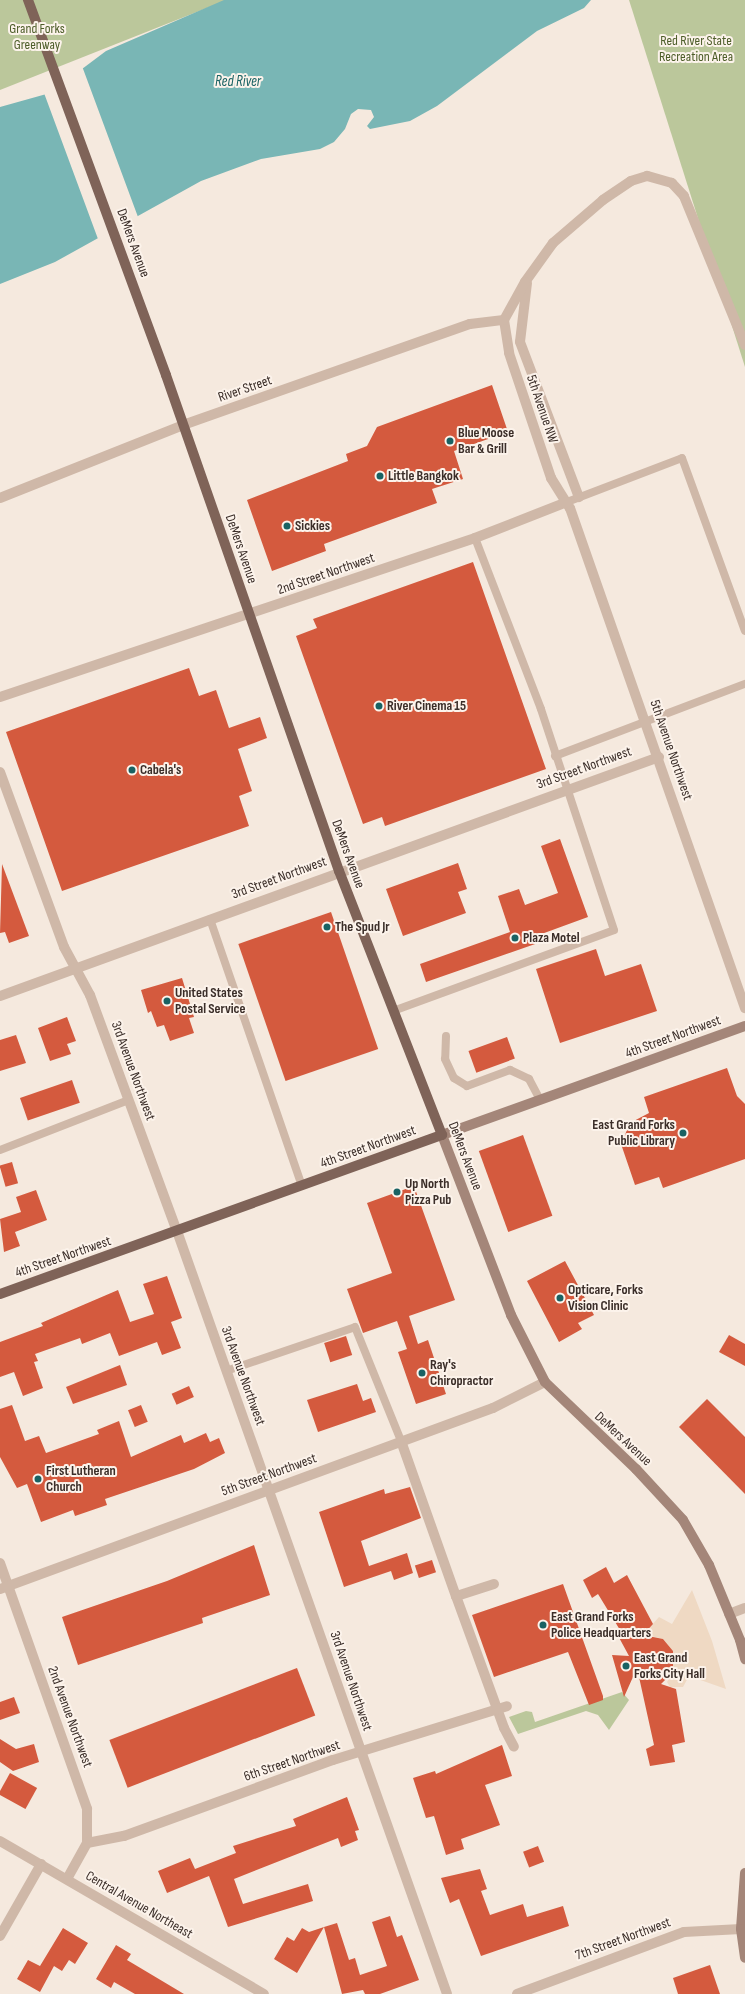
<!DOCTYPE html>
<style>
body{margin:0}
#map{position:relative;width:745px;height:1994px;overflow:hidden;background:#f5e9de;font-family:"Sofia Sans Condensed",sans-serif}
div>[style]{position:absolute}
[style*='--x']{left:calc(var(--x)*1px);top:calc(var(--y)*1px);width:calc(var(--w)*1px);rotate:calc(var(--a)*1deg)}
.green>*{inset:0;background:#bbc79b}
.plaza>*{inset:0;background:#efd9c3}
.water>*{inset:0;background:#79b6b5}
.pier>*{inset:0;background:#f5e9de}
.building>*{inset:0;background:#d45a3e;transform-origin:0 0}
.lane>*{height:8px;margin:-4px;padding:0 4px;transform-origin:4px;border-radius:4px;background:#cfb8a8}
.street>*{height:10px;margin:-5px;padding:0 5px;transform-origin:5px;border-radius:5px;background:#cfb8a8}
.secondary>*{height:10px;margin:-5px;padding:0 5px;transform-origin:5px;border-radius:5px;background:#a48679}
.primary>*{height:10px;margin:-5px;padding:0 5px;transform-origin:5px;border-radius:5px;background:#7f6358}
.dots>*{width:11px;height:11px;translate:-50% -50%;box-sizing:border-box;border:2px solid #fcf3eb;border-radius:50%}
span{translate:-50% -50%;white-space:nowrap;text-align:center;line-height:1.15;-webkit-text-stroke:4px #fcf3eb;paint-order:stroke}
.park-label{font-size:14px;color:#4d5d29}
.street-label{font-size:14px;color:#3b2e29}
.poi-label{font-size:14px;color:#3b2e29;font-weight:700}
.left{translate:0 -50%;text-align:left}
.right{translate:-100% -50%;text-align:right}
.water-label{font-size:15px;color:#196263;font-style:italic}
</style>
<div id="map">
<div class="green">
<div style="clip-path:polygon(0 0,227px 0,0 90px)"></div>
<div style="clip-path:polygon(629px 0,745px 0,745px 367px)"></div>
<div style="clip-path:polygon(622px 1692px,629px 1700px,609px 1730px,598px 1715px,586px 1711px,518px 1734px,509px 1717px,526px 1711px,532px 1712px,535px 1722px)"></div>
</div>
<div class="plaza">
<div style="clip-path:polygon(692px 1590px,712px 1641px,726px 1689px,689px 1676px,683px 1687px,670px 1687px,667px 1682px,673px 1672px,673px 1651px,663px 1639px,651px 1636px,650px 1627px,659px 1617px,672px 1624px)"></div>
</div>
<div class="water">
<div style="clip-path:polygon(224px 0,591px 0,584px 8px,537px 31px,437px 106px,410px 121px,370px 129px,367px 126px,374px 117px,371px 110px,358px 109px,351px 114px,345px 129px,334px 142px,320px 149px,261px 159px,201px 181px,55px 262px,0 284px,0 107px,50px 93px,106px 51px)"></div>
</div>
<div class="pier">
<div style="clip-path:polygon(82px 66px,138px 217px,98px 239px,44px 93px,65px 81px)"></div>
</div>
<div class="building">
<div style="clip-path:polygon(492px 385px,508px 432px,454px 451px,463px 479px,432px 489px,437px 503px,324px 544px,326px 551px,272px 571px,247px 500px,348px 461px,346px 454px,367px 446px,377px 427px)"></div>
<div style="clip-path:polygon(473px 562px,546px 769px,385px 826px,382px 817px,363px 824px,296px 636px,317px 628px,313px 619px)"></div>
<div style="clip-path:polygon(189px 668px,199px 696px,216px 690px,229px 728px,260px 717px,267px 738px,238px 749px,252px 791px,239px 796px,249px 826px,62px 891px,6px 732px)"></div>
<div style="clip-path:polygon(560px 839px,588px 917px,536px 936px,538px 943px,426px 982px,420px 964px,510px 932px,498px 896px,519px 889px,525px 905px,558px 893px,541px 846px)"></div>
<div style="clip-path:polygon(458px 863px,467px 889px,458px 892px,466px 913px,403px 936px,386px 889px)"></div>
<div style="clip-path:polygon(2px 864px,29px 936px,9px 943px,5px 932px,0 933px)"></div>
<div style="left:331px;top:912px;width:145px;height:98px;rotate:71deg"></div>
<div style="clip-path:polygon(596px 949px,605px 976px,641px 964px,657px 1011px,560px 1043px,536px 969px)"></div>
<div style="clip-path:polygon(182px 978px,194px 1017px,189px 1018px,194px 1033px,170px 1041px,164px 1025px,157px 1027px,151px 1011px,148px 1013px,141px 990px)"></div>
<div style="clip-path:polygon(67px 1017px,76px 1041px,67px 1044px,71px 1054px,50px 1061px,38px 1028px)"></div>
<div style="clip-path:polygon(16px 1035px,26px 1063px,0 1071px,0 1040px)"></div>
<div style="left:507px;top:1037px;width:23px;height:41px;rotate:70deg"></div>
<div style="clip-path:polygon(727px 1068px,737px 1096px,745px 1104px,745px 1159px,663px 1188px,659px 1177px,635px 1185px,621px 1144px,630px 1123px,649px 1113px,644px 1097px)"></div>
<div style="left:72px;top:1080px;width:24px;height:55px;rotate:71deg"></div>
<div style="left:523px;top:1135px;width:86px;height:47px;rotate:70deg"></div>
<div style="left:12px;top:1162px;width:22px;height:13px;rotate:74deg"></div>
<div style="clip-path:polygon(414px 1186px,455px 1300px,409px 1316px,418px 1344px,428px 1340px,446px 1394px,416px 1404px,398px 1352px,407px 1349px,397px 1321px,363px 1333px,347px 1289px,392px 1273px,367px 1203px)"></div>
<div style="clip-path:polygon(36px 1190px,47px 1220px,15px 1232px,20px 1246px,4px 1252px,0 1219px,21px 1212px,16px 1197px)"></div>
<div style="clip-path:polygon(565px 1261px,594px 1315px,578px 1323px,582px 1329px,559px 1342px,527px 1281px)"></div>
<div style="clip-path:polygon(167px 1276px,182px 1318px,171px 1322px,181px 1348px,162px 1355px,157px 1342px,119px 1356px,110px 1333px,82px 1344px,80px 1338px,35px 1354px,38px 1361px,34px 1362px,43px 1388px,23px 1396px,14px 1372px,0 1377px,0 1342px,43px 1326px,41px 1323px,118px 1290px,130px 1322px,154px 1314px,143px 1284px)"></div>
<div style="clip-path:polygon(729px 1335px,745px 1344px,745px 1366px,719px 1352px)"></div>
<div style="left:346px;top:1336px;width:20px;height:23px;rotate:72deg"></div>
<div style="clip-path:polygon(120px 1365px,127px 1385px,73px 1404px,66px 1387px)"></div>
<div style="clip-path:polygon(357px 1384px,363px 1401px,371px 1398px,376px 1412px,318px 1432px,307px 1400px)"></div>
<div style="left:189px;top:1386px;width:12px;height:19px;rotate:66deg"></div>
<div style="clip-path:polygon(707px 1399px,745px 1437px,745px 1494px,679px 1427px)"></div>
<div style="clip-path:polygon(12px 1405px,25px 1441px,39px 1436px,46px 1453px,99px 1434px,97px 1430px,119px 1421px,131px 1457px,181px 1435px,184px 1443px,206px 1433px,210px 1442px,219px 1438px,225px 1453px,194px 1469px,105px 1499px,107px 1505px,75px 1516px,73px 1510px,41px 1522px,27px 1484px,17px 1488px,0 1457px,0 1409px)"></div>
<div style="left:141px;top:1405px;width:18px;height:14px;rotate:68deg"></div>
<div style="clip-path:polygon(410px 1487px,421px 1518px,361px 1541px,369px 1566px,407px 1553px,413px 1573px,394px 1580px,391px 1571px,344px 1587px,319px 1512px,384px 1489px,385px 1494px)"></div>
<div style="clip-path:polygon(254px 1545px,270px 1595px,202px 1618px,203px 1623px,78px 1665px,62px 1617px,167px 1581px)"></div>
<div style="left:432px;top:1560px;width:13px;height:18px;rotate:72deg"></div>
<div style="clip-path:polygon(606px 1567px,614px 1583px,627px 1575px,653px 1624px,643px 1635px,663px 1639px,673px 1651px,673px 1672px,661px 1684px,676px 1689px,685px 1742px,672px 1745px,675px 1762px,650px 1766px,646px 1749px,654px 1745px,637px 1668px,624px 1697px,612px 1655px,629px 1656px,616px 1632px,620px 1630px,598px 1594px,592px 1598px,583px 1580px)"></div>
<div style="clip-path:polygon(563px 1584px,603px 1696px,603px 1700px,589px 1705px,568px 1652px,494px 1677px,472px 1615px)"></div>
<div style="left:297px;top:1668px;width:51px;height:201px;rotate:69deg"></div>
<div style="clip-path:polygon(14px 1697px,20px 1713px,0 1720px,0 1702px)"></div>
<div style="clip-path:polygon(0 1739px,16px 1749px,34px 1744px,39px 1762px,13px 1771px,0 1762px)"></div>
<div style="clip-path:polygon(502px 1745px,512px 1776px,485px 1785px,500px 1825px,461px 1839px,464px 1849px,446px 1855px,434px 1816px,426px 1818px,413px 1778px,435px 1771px,436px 1774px)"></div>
<div style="left:10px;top:1773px;width:31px;height:24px;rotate:29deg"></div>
<div style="clip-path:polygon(347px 1797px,359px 1830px,355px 1831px,358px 1840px,341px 1847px,338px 1838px,234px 1879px,243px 1904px,308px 1884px,313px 1901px,228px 1927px,209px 1876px,167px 1893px,158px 1871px,190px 1858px,195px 1869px,236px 1853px,233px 1846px,296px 1826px,293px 1819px)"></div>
<div style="left:538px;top:1846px;width:17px;height:16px;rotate:69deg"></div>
<div style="clip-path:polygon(480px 1869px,487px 1889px,481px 1891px,490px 1915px,523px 1904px,527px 1917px,563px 1906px,569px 1926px,481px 1956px,459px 1899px,450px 1903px,441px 1878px)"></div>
<div style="clip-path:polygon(390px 1916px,397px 1937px,402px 1935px,419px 1980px,380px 1994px,365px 1994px,363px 1990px,342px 1994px,324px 1927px,337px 1923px,349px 1960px,355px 1958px,360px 1975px,387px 1966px,372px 1922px)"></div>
<div style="clip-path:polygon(324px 1927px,297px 1973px,274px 1959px,287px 1937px,294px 1941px,302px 1928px,309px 1932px)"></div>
<div style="clip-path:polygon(63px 1928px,88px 1943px,75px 1964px,69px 1960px,62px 1971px,54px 1966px,40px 1992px,17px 1979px,28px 1960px,40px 1966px)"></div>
<div style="clip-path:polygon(116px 1945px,131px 1954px,127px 1960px,184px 1994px,135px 1994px,114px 1982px,111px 1988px,96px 1979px)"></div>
<div style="clip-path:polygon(710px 1965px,720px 1994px,678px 1994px,673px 1978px)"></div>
</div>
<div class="lane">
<div style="--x:567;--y:502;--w:123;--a:-20.9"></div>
<div style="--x:682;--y:458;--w:184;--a:70"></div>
<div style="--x:555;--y:756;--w:203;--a:-20.8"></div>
<div style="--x:210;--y:919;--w:282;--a:71"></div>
<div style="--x:393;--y:1011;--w:235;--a:-20.1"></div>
<div style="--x:614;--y:930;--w:233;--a:-108.3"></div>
<div style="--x:541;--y:709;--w:183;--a:-111.1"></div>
<div style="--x:446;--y:1036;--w:23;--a:92"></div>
<div style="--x:445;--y:1059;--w:21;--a:65"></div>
<div style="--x:454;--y:1078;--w:15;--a:32"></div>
<div style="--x:467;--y:1086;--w:46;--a:-20.4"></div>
<div style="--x:510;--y:1070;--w:21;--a:25"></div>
<div style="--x:529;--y:1079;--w:24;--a:62"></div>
<div style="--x:0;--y:1150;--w:138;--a:-21.2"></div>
<div style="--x:226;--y:1371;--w:136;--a:-18.8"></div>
<div style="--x:355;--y:1327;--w:123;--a:68"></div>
</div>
<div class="street">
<div style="--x:527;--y:283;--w:59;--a:96.8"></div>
<div style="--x:520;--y:342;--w:166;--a:69.2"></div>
<div style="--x:745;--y:345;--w:161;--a:-112.3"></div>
<div style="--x:684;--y:196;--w:18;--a:-133"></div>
<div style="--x:672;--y:183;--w:26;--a:-164"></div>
<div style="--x:647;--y:176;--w:17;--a:163"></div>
<div style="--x:631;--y:181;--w:34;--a:146"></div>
<div style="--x:603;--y:200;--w:66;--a:139.3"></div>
<div style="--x:553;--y:243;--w:48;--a:125.7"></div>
<div style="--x:525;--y:282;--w:43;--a:118.9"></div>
<div style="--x:504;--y:320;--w:33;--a:81"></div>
<div style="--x:509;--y:353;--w:132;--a:71.4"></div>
<div style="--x:551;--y:478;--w:36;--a:58"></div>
<div style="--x:570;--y:508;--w:530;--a:70.71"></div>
<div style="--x:0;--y:498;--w:197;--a:-21.7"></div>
<div style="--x:183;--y:425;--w:304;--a:-19.4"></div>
<div style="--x:470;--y:324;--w:34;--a:-7"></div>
<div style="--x:0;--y:697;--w:501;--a:-18.51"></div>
<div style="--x:475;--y:538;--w:99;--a:-21.4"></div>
<div style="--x:0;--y:772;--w:186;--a:69.9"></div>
<div style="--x:64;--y:947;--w:55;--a:61.6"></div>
<div style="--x:90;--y:995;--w:252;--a:69.8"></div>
<div style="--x:177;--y:1231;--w:809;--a:70.51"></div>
<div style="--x:0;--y:996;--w:701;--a:-19.93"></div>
<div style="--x:401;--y:1441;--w:164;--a:70.5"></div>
<div style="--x:0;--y:1563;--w:261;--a:70.5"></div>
<div style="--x:87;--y:1809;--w:34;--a:90"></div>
<div style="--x:87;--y:1843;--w:41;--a:119.1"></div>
<div style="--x:494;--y:1584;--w:40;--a:162"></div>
<div style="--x:456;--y:1596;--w:140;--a:70"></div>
<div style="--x:504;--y:1728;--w:21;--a:62"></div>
<div style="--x:0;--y:1589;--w:525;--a:-20.16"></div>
<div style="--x:493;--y:1408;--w:58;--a:-26.6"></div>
<div style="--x:729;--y:1614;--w:17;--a:-21"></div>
<div style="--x:0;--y:1841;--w:305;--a:30.1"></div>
<div style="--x:87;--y:1843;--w:38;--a:-11"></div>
<div style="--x:124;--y:1836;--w:222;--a:-20"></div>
<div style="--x:333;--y:1760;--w:182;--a:-17.2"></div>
<div style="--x:0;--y:1936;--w:83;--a:-60.3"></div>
<div style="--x:517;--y:1994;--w:178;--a:-20.4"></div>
<div style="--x:684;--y:1932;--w:57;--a:-3"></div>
</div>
<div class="secondary">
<div style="--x:745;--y:1026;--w:322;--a:160.2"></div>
<div style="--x:442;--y:1135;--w:193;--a:69"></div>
<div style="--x:511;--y:1315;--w:75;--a:63.1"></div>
<div style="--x:545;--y:1382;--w:126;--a:43.7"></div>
<div style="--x:636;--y:1469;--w:69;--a:47.3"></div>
<div style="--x:683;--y:1520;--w:52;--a:60"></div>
<div style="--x:709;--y:1565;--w:81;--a:67.5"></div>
<div style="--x:740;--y:1640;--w:20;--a:75"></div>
<div style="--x:745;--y:1873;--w:56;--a:94.1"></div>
<div style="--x:741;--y:1929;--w:29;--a:82"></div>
</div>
<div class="primary">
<div style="--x:0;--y:1294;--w:470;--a:-19.8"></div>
<div style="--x:442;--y:1135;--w:283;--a:-111.3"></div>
<div style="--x:339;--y:871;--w:525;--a:-109.23"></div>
<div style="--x:166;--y:375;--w:400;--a:-110.2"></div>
</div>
<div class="dots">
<div style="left:450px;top:441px;background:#196263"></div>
<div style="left:380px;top:476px;background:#196263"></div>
<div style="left:287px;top:526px;background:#196263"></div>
<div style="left:379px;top:706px;background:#196263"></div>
<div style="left:132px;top:770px;background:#196263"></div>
<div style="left:327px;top:927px;background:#196263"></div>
<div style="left:515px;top:938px;background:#196263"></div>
<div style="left:167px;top:1001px;background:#196263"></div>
<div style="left:683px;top:1133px;background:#196263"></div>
<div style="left:397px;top:1192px;background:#196263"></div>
<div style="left:560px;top:1298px;background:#196263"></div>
<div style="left:422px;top:1373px;background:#196263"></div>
<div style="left:38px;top:1479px;background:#196263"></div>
<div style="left:543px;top:1625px;background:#196263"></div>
<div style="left:626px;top:1666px;background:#196263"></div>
</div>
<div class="park-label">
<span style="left:37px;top:37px">Grand Forks<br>Greenway</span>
<span style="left:696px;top:49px">Red River State<br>Recreation Area</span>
</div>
<div class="street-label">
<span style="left:133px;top:243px;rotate:70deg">DeMers Avenue</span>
<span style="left:245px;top:389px;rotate:-19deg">River Street</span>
<span style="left:542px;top:409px;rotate:71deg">5th Avenue NW</span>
<span style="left:241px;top:549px;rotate:71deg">DeMers Avenue</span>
<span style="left:326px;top:574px;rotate:-19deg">2nd Street Northwest</span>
<span style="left:671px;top:750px;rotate:71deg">5th Avenue Northwest</span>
<span style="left:584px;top:768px;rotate:-20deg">3rd Street Northwest</span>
<span style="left:348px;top:854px;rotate:70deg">DeMers Avenue</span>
<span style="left:279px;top:878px;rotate:-20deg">3rd Street Northwest</span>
<span style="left:673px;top:1037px;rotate:-20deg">4th Street Northwest</span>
<span style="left:133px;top:1071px;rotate:70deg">3rd Avenue Northwest</span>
<span style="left:368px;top:1147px;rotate:-20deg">4th Street Northwest</span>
<span style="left:465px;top:1156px;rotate:69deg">DeMers Avenue</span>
<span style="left:63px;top:1257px;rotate:-19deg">4th Street Northwest</span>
<span style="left:243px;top:1376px;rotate:70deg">3rd Avenue Northwest</span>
<span style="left:623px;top:1439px;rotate:43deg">DeMers Avenue</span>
<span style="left:269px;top:1475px;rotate:-20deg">5th Street Northwest</span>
<span style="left:351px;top:1681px;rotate:71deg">3rd Avenue Northwest</span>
<span style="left:70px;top:1717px;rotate:70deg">2nd Avenue Northwest</span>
<span style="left:292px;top:1761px;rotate:-19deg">6th Street Northwest</span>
<span style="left:139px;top:1905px;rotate:30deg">Central Avenue Northeast</span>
<span style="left:623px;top:1939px;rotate:-20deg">7th Street Northwest</span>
</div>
<div class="poi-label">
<span class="left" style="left:458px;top:441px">Blue Moose<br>Bar &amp; Grill</span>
<span class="left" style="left:388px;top:476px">Little Bangkok</span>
<span class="left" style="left:295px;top:526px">Sickies</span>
<span class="left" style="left:387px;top:706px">River Cinema 15</span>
<span class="left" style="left:140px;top:770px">Cabela's</span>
<span class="left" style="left:335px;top:927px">The Spud Jr</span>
<span class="left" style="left:523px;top:938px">Plaza Motel</span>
<span class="left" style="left:175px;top:1001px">United States<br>Postal Service</span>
<span class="right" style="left:675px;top:1133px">East Grand Forks<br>Public Library</span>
<span class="left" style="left:405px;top:1192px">Up North<br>Pizza Pub</span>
<span class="left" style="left:568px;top:1298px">Opticare, Forks<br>Vision Clinic</span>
<span class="left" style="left:430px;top:1373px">Ray's<br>Chiropractor</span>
<span class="left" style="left:46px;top:1479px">First Lutheran<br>Church</span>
<span class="left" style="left:551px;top:1625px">East Grand Forks<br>Police Headquarters</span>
<span class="left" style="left:634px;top:1666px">East Grand<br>Forks City Hall</span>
</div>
<div class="water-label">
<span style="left:238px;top:82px">Red River</span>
</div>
</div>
